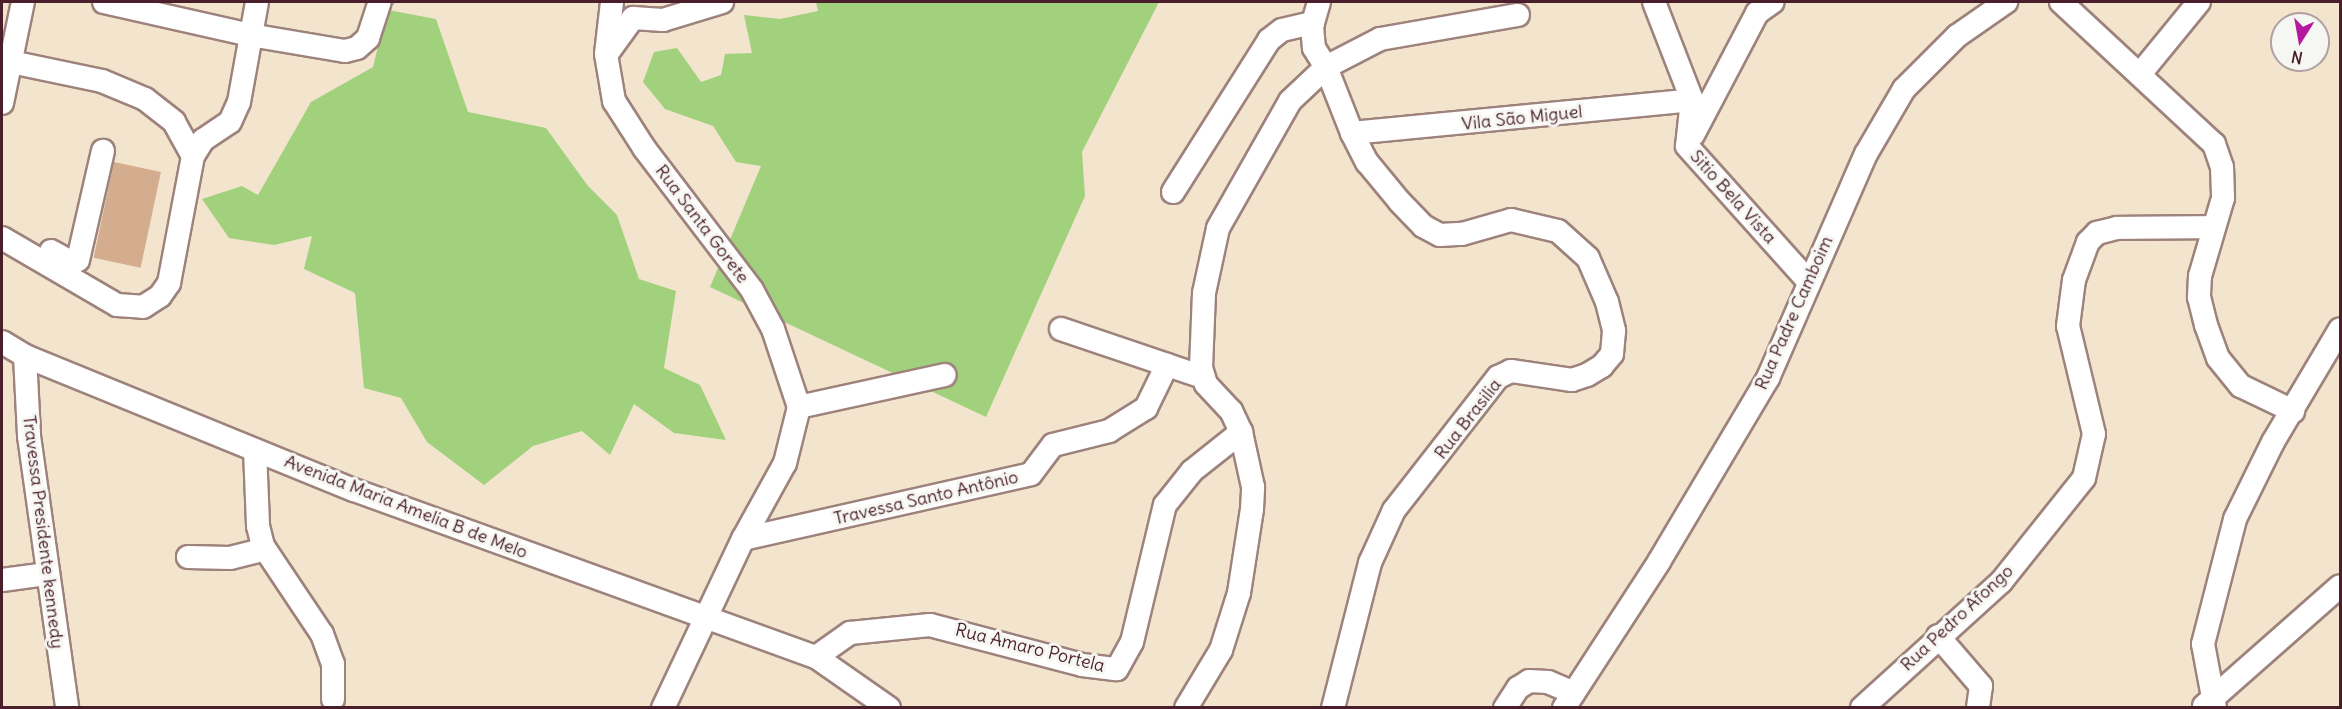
<!DOCTYPE html>
<meta charset="utf-8">
<style>
body{margin:0}
#map{position:relative;width:2342px;height:709px;overflow:hidden;background:#f2e4cd;font-family:Delius,sans-serif}
div>[style]{position:absolute}
[style*='--x']{left:calc(var(--x)*1px);top:calc(var(--y)*1px);width:calc(var(--w)*1px);rotate:calc(var(--a)*1deg)}
.green>*{inset:0;background:#a2d17e}
.building>*{inset:0;background:#d3ad8e;transform-origin:0 0}
.roads{filter:drop-shadow(2px 0 #9e827c) drop-shadow(-2px 0 #9e827c) drop-shadow(0 2px #9e827c) drop-shadow(0 -2px #9e827c)}
.minor>*{height:22px;margin:-11px;padding:0 11px;transform-origin:11px;border-radius:11px;background:#fff}
span{translate:-50% -50%;white-space:nowrap;text-align:center;line-height:1.15;-webkit-text-stroke:6px #f6f6f2;paint-order:stroke}
.street-label{font-size:18px;color:#4a1f2b}
.frame{position:absolute;inset:0;border:3px solid #4a1f2b;pointer-events:none}
.north{position:absolute;left:2270px;top:12px;width:60px;height:60px;box-sizing:border-box;background:#f6f6f2;border:2px solid #b1a0a2;border-radius:50%;rotate:191deg;font-size:16px;font-weight:700;line-height:24px;text-align:center;color:#4a1f2b}
.north::after{content:'';display:block;margin:auto;width:21px;height:27px;background:#b5179e;clip-path:polygon(50% 0,100% 100%,50% 72%,0 100%)}
</style>
<div id="map">
<div class="green">
<div style="clip-path:polygon(389px 2px,396px 2px,388px 10px,436px 19px,468px 112px,546px 128px,588px 186px,617px 215px,639px 279px,676px 291px,664px 368px,700px 385px,726px 440px,674px 433px,634px 404px,610px 455px,582px 431px,533px 446px,484px 485px,427px 442px,401px 398px,364px 388px,355px 293px,304px 269px,312px 236px,274px 245px,229px 238px,202px 199px,242px 186px,258px 195px,311px 102px,373px 67px)"></div>
<div style="clip-path:polygon(816px 2px,1159px 2px,1082px 152px,1085px 196px,986px 417px,710px 287px,761px 166px,736px 162px,713px 126px,665px 109px,643px 82px,654px 52px,677px 48px,701px 82px,721px 75px,725px 54px,752px 53px,744px 15px,780px 19px,818px 11px)"></div>
</div>
<div class="building">
<div style="left:114px;top:162px;width:48px;height:98px;rotate:12deg"></div>
</div>
<div class="roads">
<div class="minor">
<div style="--x:104;--y:2;--w:150;--a:12.7"></div>
<div style="--x:250;--y:35;--w:96;--a:9.6"></div>
<div style="--x:345;--y:51;--w:12;--a:-14"></div>
<div style="--x:357;--y:48;--w:15;--a:-42"></div>
<div style="--x:368;--y:38;--w:38;--a:-72"></div>
<div style="--x:612;--y:2;--w:52;--a:96.6"></div>
<div style="--x:606;--y:54;--w:48;--a:80.3"></div>
<div style="--x:614;--y:101;--w:56;--a:57.4"></div>
<div style="--x:644;--y:148;--w:178;--a:52.7"></div>
<div style="--x:752;--y:290;--w:44;--a:61.7"></div>
<div style="--x:773;--y:329;--w:82;--a:71.6"></div>
<div style="--x:799;--y:407;--w:58;--a:104"></div>
<div style="--x:785;--y:463;--w:87;--a:118.9"></div>
<div style="--x:743;--y:539;--w:187;--a:115.3"></div>
<div style="--x:1319;--y:2;--w:25;--a:106"></div>
<div style="--x:1312;--y:26;--w:22;--a:85"></div>
<div style="--x:1314;--y:48;--w:22;--a:58"></div>
<div style="--x:1326;--y:67;--w:71;--a:68.5"></div>
<div style="--x:1352;--y:133;--w:33;--a:63"></div>
<div style="--x:1367;--y:162;--w:52;--a:50.5"></div>
<div style="--x:1400;--y:202;--w:33;--a:46"></div>
<div style="--x:1423;--y:226;--w:19;--a:28"></div>
<div style="--x:1440;--y:235;--w:22;--a:-3"></div>
<div style="--x:1462;--y:234;--w:51;--a:-15.9"></div>
<div style="--x:1511;--y:220;--w:48;--a:13.2"></div>
<div style="--x:1558;--y:231;--w:40;--a:42"></div>
<div style="--x:1588;--y:258;--w:48;--a:66.6"></div>
<div style="--x:1607;--y:302;--w:30;--a:76"></div>
<div style="--x:1614;--y:331;--w:23;--a:95"></div>
<div style="--x:1612;--y:354;--w:16;--a:130"></div>
<div style="--x:1602;--y:366;--w:17;--a:149"></div>
<div style="--x:1587;--y:375;--w:16;--a:162"></div>
<div style="--x:1572;--y:380;--w:62;--a:-171.6"></div>
<div style="--x:1511;--y:371;--w:14;--a:155"></div>
<div style="--x:1498;--y:377;--w:169;--a:128"></div>
<div style="--x:1394;--y:510;--w:58;--a:114.4"></div>
<div style="--x:1370;--y:563;--w:150;--a:104.3"></div>
<div style="--x:1654;--y:2;--w:105;--a:68.8"></div>
<div style="--x:1692;--y:100;--w:46;--a:96.2"></div>
<div style="--x:1687;--y:146;--w:181;--a:48.1"></div>
<div style="--x:2061;--y:2;--w:209;--a:42.9"></div>
<div style="--x:2214;--y:144;--w:24;--a:71"></div>
<div style="--x:2222;--y:167;--w:31;--a:88"></div>
<div style="--x:2223;--y:198;--w:81;--a:106.4"></div>
<div style="--x:2200;--y:276;--w:21;--a:93"></div>
<div style="--x:2199;--y:297;--w:29;--a:76"></div>
<div style="--x:2206;--y:325;--w:35;--a:70"></div>
<div style="--x:2218;--y:358;--w:36;--a:51"></div>
<div style="--x:2241;--y:386;--w:58;--a:25.7"></div>
<div style="--x:609;--y:51;--w:41;--a:-54"></div>
<div style="--x:633;--y:18;--w:30;--a:4"></div>
<div style="--x:663;--y:20;--w:62;--a:-17"></div>
<div style="--x:11;--y:62;--w:93;--a:11.8"></div>
<div style="--x:102;--y:81;--w:47;--a:22.7"></div>
<div style="--x:145;--y:99;--w:37;--a:38"></div>
<div style="--x:174;--y:122;--w:39;--a:61"></div>
<div style="--x:2140;--y:74;--w:93;--a:-50.7"></div>
<div style="--x:2;--y:103;--w:103;--a:-78.3"></div>
<div style="--x:1352;--y:133;--w:342;--a:-5.5"></div>
<div style="--x:1693;--y:135;--w:138;--a:-62.3"></div>
<div style="--x:1757;--y:13;--w:19;--a:-35"></div>
<div style="--x:1173;--y:192;--w:180;--a:-57.7"></div>
<div style="--x:1269;--y:40;--w:16;--a:-38"></div>
<div style="--x:1282;--y:30;--w:32;--a:-13"></div>
<div style="--x:2;--y:238;--w:133;--a:30.2"></div>
<div style="--x:117;--y:305;--w:26;--a:4"></div>
<div style="--x:143;--y:307;--w:20;--a:-33"></div>
<div style="--x:160;--y:296;--w:16;--a:-55"></div>
<div style="--x:169;--y:283;--w:129;--a:-79.3"></div>
<div style="--x:193;--y:156;--w:19;--a:-58"></div>
<div style="--x:203;--y:140;--w:32;--a:-34"></div>
<div style="--x:230;--y:122;--w:22;--a:-66"></div>
<div style="--x:239;--y:102;--w:102;--a:-79.8"></div>
<div style="--x:51;--y:251;--w:23;--a:29"></div>
<div style="--x:71;--y:262;--w:7;--a:-16"></div>
<div style="--x:78;--y:260;--w:112;--a:-77.1"></div>
<div style="--x:1061;--y:329;--w:150;--a:18.7"></div>
<div style="--x:2;--y:342;--w:27;--a:31"></div>
<div style="--x:25;--y:356;--w:355;--a:22.2"></div>
<div style="--x:354;--y:490;--w:491;--a:19.9"></div>
<div style="--x:816;--y:657;--w:89;--a:34.9"></div>
<div style="--x:25;--y:356;--w:80;--a:87.1"></div>
<div style="--x:29;--y:436;--w:275;--a:82"></div>
<div style="--x:799;--y:407;--w:149;--a:-12.4"></div>
<div style="--x:255;--y:450;--w:76;--a:87.7"></div>
<div style="--x:258;--y:526;--w:21;--a:76"></div>
<div style="--x:263;--y:546;--w:106;--a:56.2"></div>
<div style="--x:322;--y:634;--w:32;--a:70"></div>
<div style="--x:333;--y:664;--w:35;--a:90"></div>
<div style="--x:743;--y:539;--w:295;--a:-12.7"></div>
<div style="--x:1031;--y:474;--w:36;--a:-53"></div>
<div style="--x:1053;--y:445;--w:58;--a:-14"></div>
<div style="--x:1109;--y:431;--w:44;--a:-31.9"></div>
<div style="--x:1146;--y:408;--w:48;--a:-64"></div>
<div style="--x:188;--y:557;--w:42;--a:1.4"></div>
<div style="--x:230;--y:558;--w:36;--a:-14"></div>
<div style="--x:2;--y:580;--w:44;--a:-7.8"></div>
<div style="--x:1938;--y:636;--w:66;--a:49.3"></div>
<div style="--x:1981;--y:686;--w:22;--a:98"></div>
<div style="--x:816;--y:657;--w:42;--a:-35.2"></div>
<div style="--x:850;--y:633;--w:80;--a:-5.7"></div>
<div style="--x:930;--y:625;--w:157;--a:14.7"></div>
<div style="--x:1082;--y:665;--w:35;--a:7"></div>
<div style="--x:1117;--y:669;--w:31;--a:-61"></div>
<div style="--x:1132;--y:642;--w:141;--a:-76.5"></div>
<div style="--x:1165;--y:505;--w:43;--a:-51.5"></div>
<div style="--x:1192;--y:471;--w:63;--a:-38.5"></div>
<div style="--x:2204;--y:706;--w:181;--a:-41.4"></div>
<div style="--x:1186;--y:708;--w:68;--a:-58.9"></div>
<div style="--x:1221;--y:650;--w:60;--a:-72.5"></div>
<div style="--x:1239;--y:593;--w:85;--a:-81.2"></div>
<div style="--x:1252;--y:509;--w:22;--a:-87"></div>
<div style="--x:1253;--y:487;--w:56;--a:-102.3"></div>
<div style="--x:1241;--y:432;--w:23;--a:-115"></div>
<div style="--x:1231;--y:411;--w:37;--a:-133"></div>
<div style="--x:1206;--y:384;--w:17;--a:-107"></div>
<div style="--x:1201;--y:368;--w:75;--a:-87.7"></div>
<div style="--x:1204;--y:293;--w:66;--a:-77.8"></div>
<div style="--x:1218;--y:228;--w:146;--a:-60.4"></div>
<div style="--x:1290;--y:101;--w:50;--a:-43.4"></div>
<div style="--x:1326;--y:67;--w:61;--a:-27.4"></div>
<div style="--x:1380;--y:39;--w:140;--a:-9.9"></div>
<div style="--x:1505;--y:708;--w:24;--a:-57"></div>
<div style="--x:1518;--y:688;--w:13;--a:-32"></div>
<div style="--x:1529;--y:681;--w:19;--a:3"></div>
<div style="--x:1548;--y:682;--w:28;--a:23"></div>
<div style="--x:1564;--y:708;--w:176;--a:-57"></div>
<div style="--x:1660;--y:560;--w:212;--a:-59.3"></div>
<div style="--x:1768;--y:378;--w:244;--a:-66.4"></div>
<div style="--x:1866;--y:154;--w:75;--a:-59.7"></div>
<div style="--x:1904;--y:89;--w:75;--a:-45"></div>
<div style="--x:1957;--y:36;--w:60;--a:-34.8"></div>
<div style="--x:1862;--y:708;--w:188;--a:-42.2"></div>
<div style="--x:2001;--y:582;--w:133;--a:-51.4"></div>
<div style="--x:2084;--y:478;--w:45;--a:-77.2"></div>
<div style="--x:2094;--y:434;--w:111;--a:-103.5"></div>
<div style="--x:2068;--y:326;--w:46;--a:-82.6"></div>
<div style="--x:2074;--y:280;--w:40;--a:-69.8"></div>
<div style="--x:2088;--y:242;--w:13;--a:-45"></div>
<div style="--x:2097;--y:233;--w:21;--a:-14"></div>
<div style="--x:2117;--y:228;--w:96;--a:-0.6"></div>
<div style="--x:2215;--y:708;--w:65;--a:-100.6"></div>
<div style="--x:2203;--y:644;--w:129;--a:-75.6"></div>
<div style="--x:2235;--y:519;--w:86;--a:-63.7"></div>
<div style="--x:2273;--y:442;--w:131;--a:-59.3"></div>
</div>
</div>
<div class="street-label">
<span style="left:1522px;top:118px;rotate:-6deg">Vila São Miguel</span>
<span style="left:1733px;top:197px;rotate:48deg">Sitio Bela Vista</span>
<span style="left:702px;top:224px;rotate:53deg">Rua Santa Gorete</span>
<span style="left:1794px;top:313px;rotate:-66deg">Rua Padre Camboim</span>
<span style="left:1468px;top:419px;rotate:-52deg">Rua Brasilia</span>
<span style="left:926px;top:498px;rotate:-13deg">Travessa Santo Antônio</span>
<span style="left:406px;top:507px;rotate:21deg">Avenida Maria Amelia B de Melo</span>
<span style="left:43px;top:532px;rotate:83deg">Travessa Presidente kennedy</span>
<span style="left:1957px;top:618px;rotate:-43deg">Rua Pedro Afongo</span>
<span style="left:1030px;top:648px;rotate:14deg">Rua Amaro Portela</span>
</div>
<div class="frame"></div>
<div class="north">N</div>
</div>
